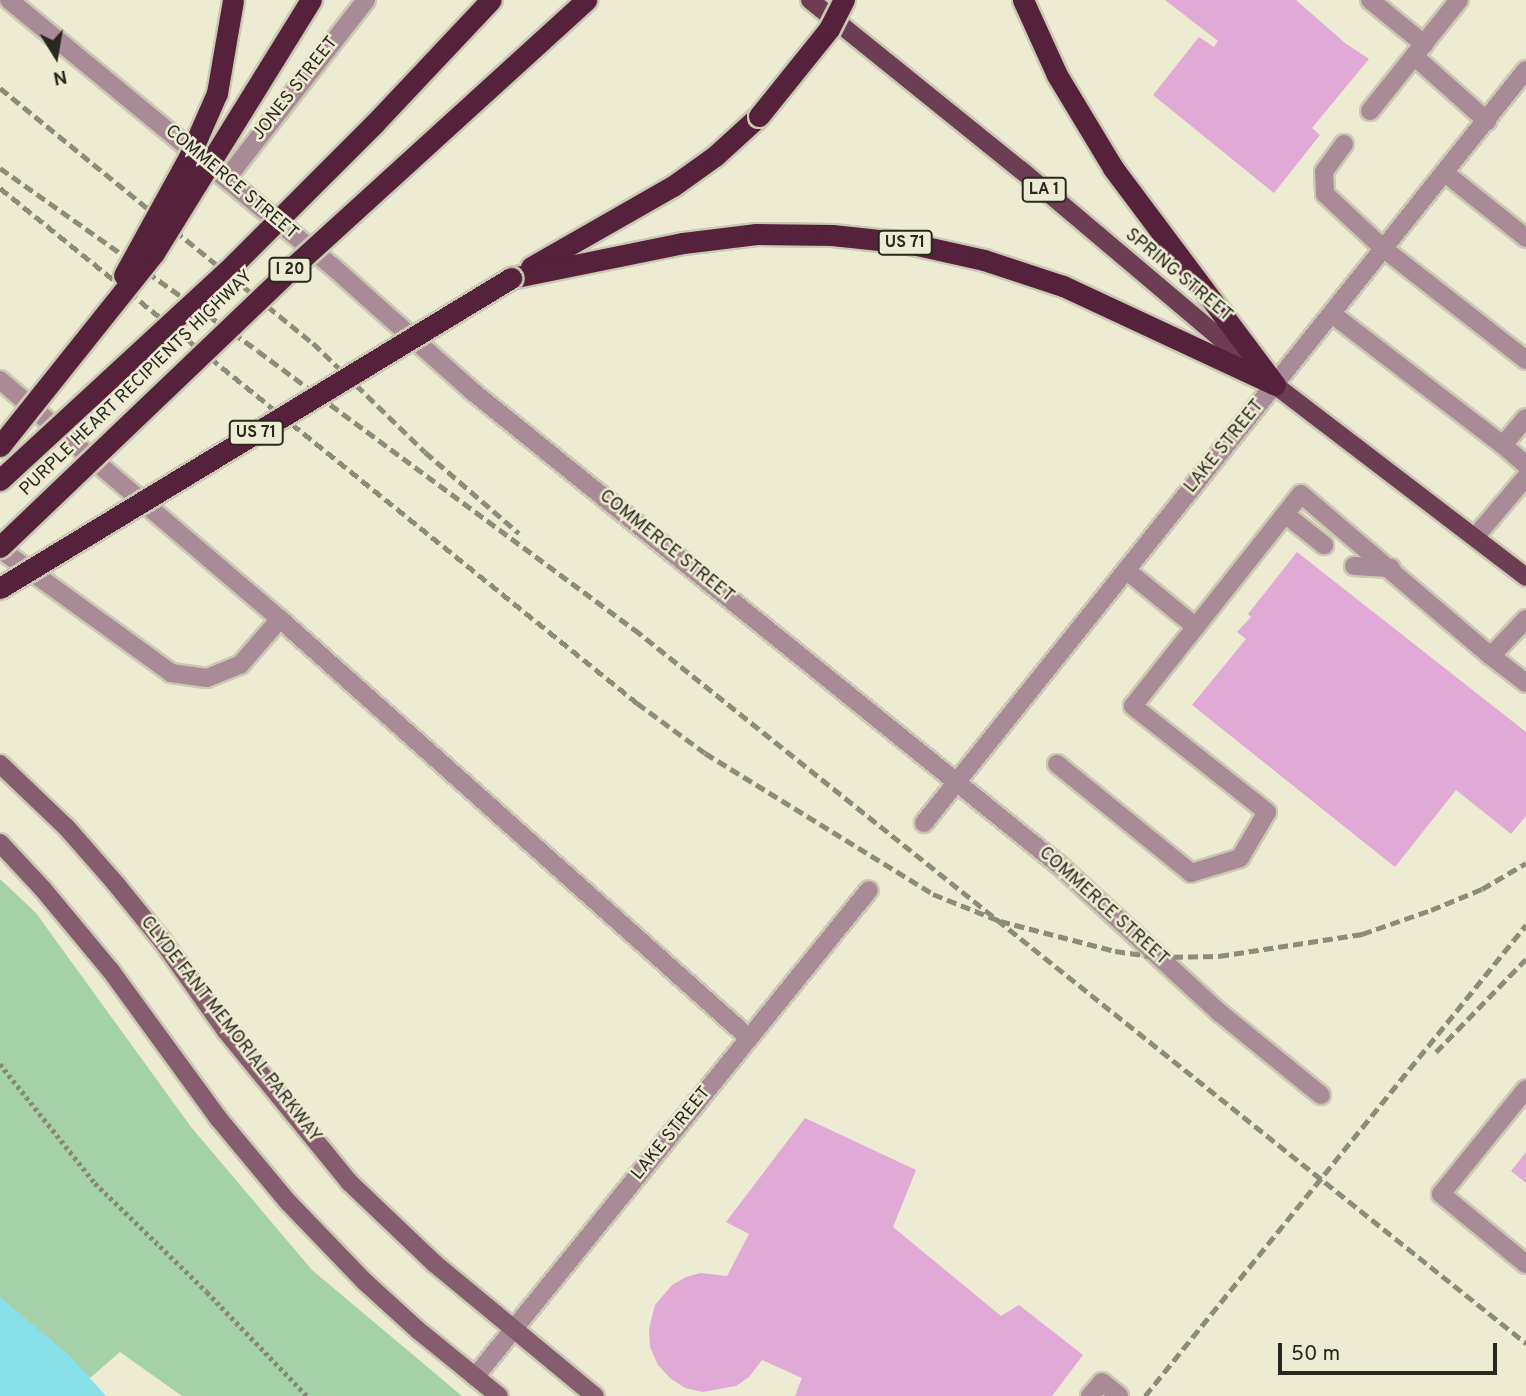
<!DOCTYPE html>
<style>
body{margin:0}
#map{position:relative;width:1526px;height:1396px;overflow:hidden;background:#eeebd3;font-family:Overpass,sans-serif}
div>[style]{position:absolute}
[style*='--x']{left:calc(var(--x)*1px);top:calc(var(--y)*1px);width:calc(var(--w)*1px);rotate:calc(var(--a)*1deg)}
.green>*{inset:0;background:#a5d1a8}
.water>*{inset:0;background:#88e1e9}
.building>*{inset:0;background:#e0a9d6}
.path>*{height:4.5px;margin-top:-2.25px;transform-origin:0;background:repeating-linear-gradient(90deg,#898777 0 3.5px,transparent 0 7px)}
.roads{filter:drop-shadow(2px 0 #cbc8b3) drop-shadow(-2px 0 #cbc8b3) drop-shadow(0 2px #cbc8b3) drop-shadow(0 -2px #cbc8b3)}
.lane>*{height:18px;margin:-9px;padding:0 9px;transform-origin:9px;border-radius:9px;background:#a88b96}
.street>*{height:18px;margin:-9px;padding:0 9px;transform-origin:9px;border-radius:9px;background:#a88b96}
.secondary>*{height:18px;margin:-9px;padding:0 9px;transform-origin:9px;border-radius:9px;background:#865d6f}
.primary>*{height:18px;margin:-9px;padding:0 9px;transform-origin:9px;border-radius:9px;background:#6d3d53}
.highway>*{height:21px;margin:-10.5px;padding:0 10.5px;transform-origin:10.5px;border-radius:10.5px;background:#56213b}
.rail>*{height:5px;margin-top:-2.5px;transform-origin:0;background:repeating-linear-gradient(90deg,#8d8b7a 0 10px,transparent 0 15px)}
.bridges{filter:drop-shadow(2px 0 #cbc8b3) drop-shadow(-2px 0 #cbc8b3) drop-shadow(0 2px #cbc8b3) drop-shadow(0 -2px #cbc8b3)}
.highway-bridge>*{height:21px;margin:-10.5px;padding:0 10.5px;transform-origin:10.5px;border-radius:10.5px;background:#56213b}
span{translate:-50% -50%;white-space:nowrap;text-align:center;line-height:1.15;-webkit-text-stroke:5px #eeebd3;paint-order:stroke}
.shield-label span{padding:2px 5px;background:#eeebd3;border:2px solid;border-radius:5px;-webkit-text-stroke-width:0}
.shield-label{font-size:16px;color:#29281f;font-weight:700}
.street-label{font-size:18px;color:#29281f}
.north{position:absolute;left:21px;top:21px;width:70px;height:70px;-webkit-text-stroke:5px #eeebd3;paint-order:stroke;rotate:169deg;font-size:19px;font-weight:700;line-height:28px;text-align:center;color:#29281f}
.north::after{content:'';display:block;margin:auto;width:24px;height:32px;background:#29281f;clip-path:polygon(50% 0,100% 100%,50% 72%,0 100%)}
.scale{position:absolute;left:1278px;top:1343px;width:219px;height:32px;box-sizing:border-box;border:4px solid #29281f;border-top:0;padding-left:9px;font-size:21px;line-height:24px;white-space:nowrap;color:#29281f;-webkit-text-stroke:5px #eeebd3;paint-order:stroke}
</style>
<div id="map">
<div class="green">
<div style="clip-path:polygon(0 879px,36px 913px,191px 1127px,312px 1270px,462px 1396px,182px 1396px,120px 1352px,90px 1378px,0 1297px)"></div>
</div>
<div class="water">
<div style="clip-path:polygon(0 1297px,70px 1356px,106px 1396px,0 1396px)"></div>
</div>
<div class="building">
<div style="clip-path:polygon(1165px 0,1296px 0,1345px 43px,1369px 59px,1312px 128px,1320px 135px,1274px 193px,1153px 95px,1199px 37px,1214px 47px,1218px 41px)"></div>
<div style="clip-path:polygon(1297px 552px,1526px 732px,1526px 816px,1511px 834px,1456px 790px,1395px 867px,1192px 705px,1246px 639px,1237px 632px,1251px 617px,1248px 614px)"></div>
<div style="clip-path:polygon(805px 1118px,916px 1170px,893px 1227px,1001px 1316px,1019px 1305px,1083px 1355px,1052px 1396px,795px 1396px,802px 1378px,762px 1360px,749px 1377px,736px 1386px,703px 1392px,685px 1388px,670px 1378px,658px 1365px,650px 1347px,649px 1329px,655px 1305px,672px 1285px,686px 1277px,701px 1273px,727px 1276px,749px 1234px,726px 1222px)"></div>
<div style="clip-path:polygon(1526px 1152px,1526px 1183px,1511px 1171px)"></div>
</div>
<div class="path">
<div style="--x:0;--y:1064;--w:152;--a:51.4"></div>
<div style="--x:95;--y:1183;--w:156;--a:44.2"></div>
<div style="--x:207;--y:1292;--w:144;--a:46.1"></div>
</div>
<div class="roads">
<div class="lane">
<div style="--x:1370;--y:0;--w:70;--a:39.2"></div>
<div style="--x:1414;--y:56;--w:98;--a:41.7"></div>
<div style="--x:1370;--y:111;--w:142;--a:-51.3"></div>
<div style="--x:1344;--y:144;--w:34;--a:126"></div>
<div style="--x:1324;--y:172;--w:22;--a:87"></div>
<div style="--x:1325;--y:194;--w:81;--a:43"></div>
<div style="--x:1384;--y:249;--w:180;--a:38"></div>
<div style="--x:1445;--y:173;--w:104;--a:38.7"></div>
<div style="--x:1332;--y:314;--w:215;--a:37.5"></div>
<div style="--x:1503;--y:445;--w:35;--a:-50"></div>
<div style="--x:0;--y:380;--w:368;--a:40.5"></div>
<div style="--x:280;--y:619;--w:629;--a:41.78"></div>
<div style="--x:1503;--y:445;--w:30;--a:41"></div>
<div style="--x:1285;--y:514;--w:50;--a:38.5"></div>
<div style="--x:1476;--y:536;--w:77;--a:-49.7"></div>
<div style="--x:0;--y:549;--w:211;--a:35.9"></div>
<div style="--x:171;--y:673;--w:36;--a:8"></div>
<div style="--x:207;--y:678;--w:35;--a:-22"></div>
<div style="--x:240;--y:665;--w:61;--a:-49"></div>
<div style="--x:1354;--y:566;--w:37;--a:3"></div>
<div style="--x:1126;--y:570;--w:90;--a:39.2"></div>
<div style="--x:1526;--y:619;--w:51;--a:133.4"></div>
<div style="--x:1491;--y:656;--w:44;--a:37.6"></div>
<div style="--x:1057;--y:764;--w:173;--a:39.1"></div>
<div style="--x:1191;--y:873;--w:51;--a:-17"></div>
<div style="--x:1240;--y:858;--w:53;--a:-59.6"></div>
<div style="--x:1267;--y:812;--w:171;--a:-141.7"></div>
<div style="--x:1133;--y:706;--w:270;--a:-51.6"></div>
<div style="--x:1301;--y:494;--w:250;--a:40.5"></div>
<div style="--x:1441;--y:1194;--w:135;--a:-51"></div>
<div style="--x:1090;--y:1396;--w:18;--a:-49"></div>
<div style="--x:1102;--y:1382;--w:22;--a:39"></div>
</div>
<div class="street">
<div style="--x:9;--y:0;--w:420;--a:39.5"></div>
<div style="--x:333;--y:267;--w:186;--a:41.7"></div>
<div style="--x:472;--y:391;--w:754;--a:38.92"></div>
<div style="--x:1059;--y:865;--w:219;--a:42.6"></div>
<div style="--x:1220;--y:1013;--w:130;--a:39.1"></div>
<div style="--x:227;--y:178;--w:226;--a:-52"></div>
<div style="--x:924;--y:823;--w:964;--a:-51.36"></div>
<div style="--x:1441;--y:1194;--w:110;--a:39.5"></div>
<div style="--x:475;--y:1377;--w:626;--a:-51.03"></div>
</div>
<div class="secondary">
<div style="--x:0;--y:764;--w:93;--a:43.7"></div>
<div style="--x:67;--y:828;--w:74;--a:48.8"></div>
<div style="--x:116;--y:884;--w:75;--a:51"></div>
<div style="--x:163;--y:942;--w:109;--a:54.7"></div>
<div style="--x:226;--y:1031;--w:195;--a:50.8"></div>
<div style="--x:349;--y:1182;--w:117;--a:43.6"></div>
<div style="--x:434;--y:1263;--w:209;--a:39.6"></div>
<div style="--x:0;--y:843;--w:62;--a:47"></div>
<div style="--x:42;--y:888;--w:108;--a:50.3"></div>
<div style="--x:111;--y:971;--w:182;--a:53.9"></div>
<div style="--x:218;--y:1118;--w:109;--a:50.2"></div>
<div style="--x:288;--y:1202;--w:110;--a:46.1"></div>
<div style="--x:364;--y:1281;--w:74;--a:42.3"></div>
<div style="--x:419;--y:1331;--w:103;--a:39.1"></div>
</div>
<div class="primary">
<div style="--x:810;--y:0;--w:271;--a:38.9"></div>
<div style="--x:1021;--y:170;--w:333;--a:40.2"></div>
<div style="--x:1275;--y:385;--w:316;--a:37.4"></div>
</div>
<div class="highway">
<div style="--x:1023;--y:0;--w:82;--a:65.6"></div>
<div style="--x:1057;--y:75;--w:109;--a:58.9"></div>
<div style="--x:1113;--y:168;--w:269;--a:53.2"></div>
<div style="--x:531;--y:267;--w:163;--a:-29.7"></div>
<div style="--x:673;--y:186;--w:52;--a:-35.5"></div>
<div style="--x:715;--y:156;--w:59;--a:-42.3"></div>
<div style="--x:511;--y:278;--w:176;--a:-11.5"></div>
<div style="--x:683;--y:243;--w:74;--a:-7"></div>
<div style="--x:756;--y:234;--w:76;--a:0.8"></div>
<div style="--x:832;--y:235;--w:76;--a:6"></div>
<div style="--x:908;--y:243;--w:78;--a:12.6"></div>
<div style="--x:984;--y:260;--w:83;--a:18.2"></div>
<div style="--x:1063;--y:286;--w:234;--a:25"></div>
</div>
</div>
<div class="rail">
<div style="--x:0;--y:88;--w:404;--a:39.2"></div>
<div style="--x:313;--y:343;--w:156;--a:44.2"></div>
<div style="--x:425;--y:452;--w:124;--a:40.8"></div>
<div style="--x:0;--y:168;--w:316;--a:35.3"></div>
<div style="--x:258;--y:351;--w:468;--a:36.5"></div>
<div style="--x:634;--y:629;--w:1143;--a:38.68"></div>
<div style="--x:0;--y:188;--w:819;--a:38.95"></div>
<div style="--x:637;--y:703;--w:84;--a:36.3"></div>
<div style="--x:705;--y:753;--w:268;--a:31.7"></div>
<div style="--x:933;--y:894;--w:72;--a:21.9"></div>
<div style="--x:1000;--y:921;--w:119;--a:14.6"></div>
<div style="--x:1115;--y:951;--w:43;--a:7.9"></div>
<div style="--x:1158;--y:957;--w:61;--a:-0.9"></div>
<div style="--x:1219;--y:956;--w:145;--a:-8.7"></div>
<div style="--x:1362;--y:934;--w:73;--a:-19.2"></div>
<div style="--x:1431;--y:910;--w:55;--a:-22.4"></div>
<div style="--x:1482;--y:889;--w:51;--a:-30.6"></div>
<div style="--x:1436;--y:1052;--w:129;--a:-45.9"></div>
<div style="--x:1145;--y:1396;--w:606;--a:-51.03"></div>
</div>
<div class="bridges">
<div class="highway-bridge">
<div style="--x:759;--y:116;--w:112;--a:-51.2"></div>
<div style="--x:829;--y:29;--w:33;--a:-63"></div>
<div style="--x:124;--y:275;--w:135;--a:-61.2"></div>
<div style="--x:189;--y:157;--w:70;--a:-66.4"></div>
<div style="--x:217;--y:93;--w:94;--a:-80.2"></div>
<div style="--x:0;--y:446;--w:247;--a:-51.4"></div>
<div style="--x:154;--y:253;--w:298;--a:-58.2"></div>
<div style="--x:0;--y:480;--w:320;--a:-42.7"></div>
<div style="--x:235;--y:263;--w:197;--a:-45"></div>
<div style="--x:374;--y:124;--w:170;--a:-46.7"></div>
<div style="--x:0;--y:547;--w:407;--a:-43.7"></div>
<div style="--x:294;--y:266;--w:395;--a:-42.3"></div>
<div style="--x:0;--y:588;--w:598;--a:-31.24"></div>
</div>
</div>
<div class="shield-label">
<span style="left:1044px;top:190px">LA 1</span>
<span style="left:905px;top:243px">US 71</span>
<span style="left:290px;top:270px">I 20</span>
<span style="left:256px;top:433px">US 71</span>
</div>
<div class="street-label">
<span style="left:296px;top:89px;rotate:-52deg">JONES STREET</span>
<span style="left:231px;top:183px;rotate:40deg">COMMERCE STREET</span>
<span style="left:1178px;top:276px;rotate:40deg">SPRING STREET</span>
<span style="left:137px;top:384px;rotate:-44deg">PURPLE HEART RECIPIENTS HIGHWAY</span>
<span style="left:1225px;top:447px;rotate:-51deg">LAKE STREET</span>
<span style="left:666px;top:547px;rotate:39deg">COMMERCE STREET</span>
<span style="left:1103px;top:907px;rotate:42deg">COMMERCE STREET</span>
<span style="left:230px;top:1030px;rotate:52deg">CLYDE FANT MEMORIAL PARKWAY</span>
<span style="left:672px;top:1134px;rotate:-51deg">LAKE STREET</span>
</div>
<div class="north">N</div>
<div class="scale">50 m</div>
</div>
